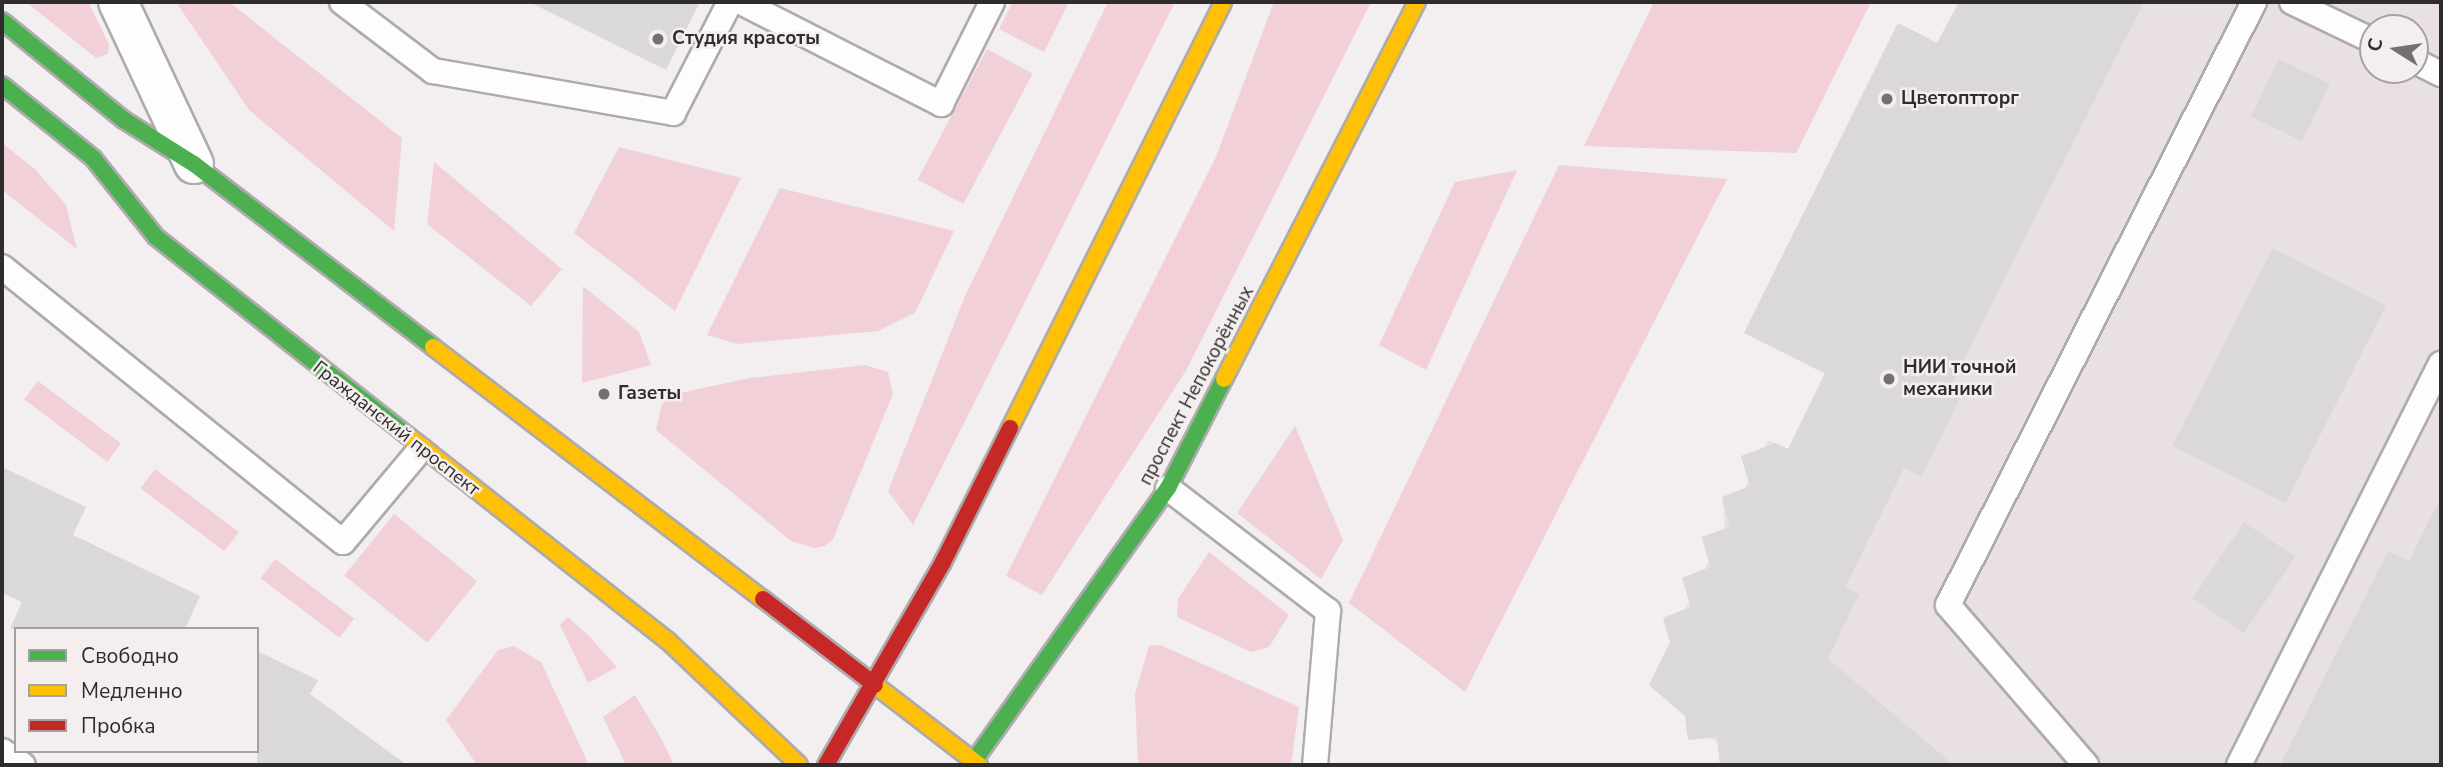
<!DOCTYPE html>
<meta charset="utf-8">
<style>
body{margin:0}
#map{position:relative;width:2443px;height:767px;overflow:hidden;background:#f3eff0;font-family:"Nunito Sans",sans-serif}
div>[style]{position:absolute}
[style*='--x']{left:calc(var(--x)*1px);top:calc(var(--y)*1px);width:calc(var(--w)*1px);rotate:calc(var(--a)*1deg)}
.built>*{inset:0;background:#e9e0e1}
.green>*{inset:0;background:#f1d0d8;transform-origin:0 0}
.building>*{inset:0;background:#dbd8d9;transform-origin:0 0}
.roads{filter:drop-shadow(2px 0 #aeabac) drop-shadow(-2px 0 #aeabac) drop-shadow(0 2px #aeabac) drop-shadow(0 -2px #aeabac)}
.lane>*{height:24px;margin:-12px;padding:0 12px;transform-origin:12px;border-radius:12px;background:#fdfdfd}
.street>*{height:38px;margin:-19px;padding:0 19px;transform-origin:19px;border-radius:19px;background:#fdfdfd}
.fast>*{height:16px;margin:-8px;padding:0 8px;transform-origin:8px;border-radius:8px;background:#4caf50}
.slow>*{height:16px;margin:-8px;padding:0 8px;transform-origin:8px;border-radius:8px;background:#ffc107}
.jam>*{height:16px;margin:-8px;padding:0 8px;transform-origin:8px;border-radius:8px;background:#c62828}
.dots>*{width:19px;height:19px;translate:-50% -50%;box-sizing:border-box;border:4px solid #f4eeef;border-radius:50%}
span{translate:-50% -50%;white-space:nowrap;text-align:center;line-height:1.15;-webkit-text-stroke:5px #f4eeef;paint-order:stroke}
.poi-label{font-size:19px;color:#2e2c2c;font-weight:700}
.left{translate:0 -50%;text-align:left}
.street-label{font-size:19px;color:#2e2c2c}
.frame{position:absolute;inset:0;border:4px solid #2e2c2c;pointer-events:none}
.legend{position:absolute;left:14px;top:627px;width:245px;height:126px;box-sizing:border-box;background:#f4eeef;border:2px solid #a5a0a1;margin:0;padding:9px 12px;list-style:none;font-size:21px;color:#2e2c2c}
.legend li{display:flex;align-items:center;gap:14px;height:35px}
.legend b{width:35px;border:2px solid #a5a0a1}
.north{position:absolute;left:2359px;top:14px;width:70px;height:70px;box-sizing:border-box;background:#f4eeef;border:2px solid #a5a0a1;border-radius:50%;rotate:282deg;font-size:19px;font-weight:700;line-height:28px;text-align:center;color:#2e2c2c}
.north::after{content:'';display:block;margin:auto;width:24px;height:32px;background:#737071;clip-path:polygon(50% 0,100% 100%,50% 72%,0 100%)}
</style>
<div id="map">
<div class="built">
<div style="clip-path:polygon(evenodd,1959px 2px,2441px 2px,2441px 765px,1720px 765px,1718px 744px,1711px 738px,1688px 740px,1685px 716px,1649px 685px,1670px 642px,1663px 618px,1685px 609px,1689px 601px,1682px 578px,1705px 569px,1709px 561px,1702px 537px,1725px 528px,1722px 497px,1745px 488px,1748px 480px,1741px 456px,1764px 448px,1768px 440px,1788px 449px,1825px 374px,1744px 333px,1898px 23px,1937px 43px,1959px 2px,2373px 28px,2415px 28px,2415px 70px,2373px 70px,2373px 28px)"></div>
</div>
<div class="green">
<div style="clip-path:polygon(26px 2px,88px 2px,109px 44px,108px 54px,96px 58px)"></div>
<div style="clip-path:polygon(176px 2px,229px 2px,402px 138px,394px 231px,249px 110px)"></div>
<div style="clip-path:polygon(1013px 2px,1069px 2px,1044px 52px,999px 29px)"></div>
<div style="clip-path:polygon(1108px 2px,1175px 2px,913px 525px,888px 491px,965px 296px)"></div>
<div style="clip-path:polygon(1274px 2px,1371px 2px,1187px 369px,1042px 595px,1006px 576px,1216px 157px)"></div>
<div style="clip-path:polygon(1654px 2px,1871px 2px,1796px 153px,1584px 146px)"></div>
<div style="left:987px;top:49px;width:52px;height:148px;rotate:28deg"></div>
<div style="clip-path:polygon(2px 143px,35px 169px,66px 205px,77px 249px,2px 190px)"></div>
<div style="clip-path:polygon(619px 147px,741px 178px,675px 311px,574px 233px)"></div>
<div style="clip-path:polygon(434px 162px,562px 269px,531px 306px,427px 224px)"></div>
<div style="clip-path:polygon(1559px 165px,1727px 179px,1465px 692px,1349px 603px)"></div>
<div style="clip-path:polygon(1517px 170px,1426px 370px,1379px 345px,1455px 182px)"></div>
<div style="clip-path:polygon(780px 188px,954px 231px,915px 313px,878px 331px,737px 344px,707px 335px)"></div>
<div style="clip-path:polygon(583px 286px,639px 332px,651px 365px,582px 383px)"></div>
<div style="clip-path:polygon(865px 365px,888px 372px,893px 394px,833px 539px,825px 546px,814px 548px,791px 541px,656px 430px,662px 404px,675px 394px,750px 378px)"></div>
<div style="left:38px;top:381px;width:104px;height:23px;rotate:37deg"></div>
<div style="clip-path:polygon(1295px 426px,1343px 540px,1321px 579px,1237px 513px)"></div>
<div style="left:155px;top:469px;width:105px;height:24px;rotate:37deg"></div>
<div style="left:394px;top:514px;width:107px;height:79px;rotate:39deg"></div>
<div style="clip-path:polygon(1209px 552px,1289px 615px,1269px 647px,1251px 652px,1177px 617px,1178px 599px)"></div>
<div style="left:275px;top:559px;width:99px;height:24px;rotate:37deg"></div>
<div style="clip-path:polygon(568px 617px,590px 637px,617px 667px,588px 683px,560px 625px)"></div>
<div style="clip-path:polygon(1160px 645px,1299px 707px,1291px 765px,1138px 765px,1135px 694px,1149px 646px)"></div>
<div style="clip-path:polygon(514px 646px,541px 662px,589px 765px,477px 765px,446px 720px,498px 650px)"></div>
<div style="clip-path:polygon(635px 695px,661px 738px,674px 765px,626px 765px,603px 717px)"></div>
</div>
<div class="building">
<div style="clip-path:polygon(529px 2px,700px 2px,666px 70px)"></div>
<div style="clip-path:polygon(1959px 2px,2144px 2px,1952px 384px,1964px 390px,1921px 477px,1904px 468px,1845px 588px,1859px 594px,1828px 659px,1954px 765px,1720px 765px,1717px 737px,1688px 740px,1685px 716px,1649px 685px,1670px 642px,1663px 618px,1691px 607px,1682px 578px,1710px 567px,1702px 537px,1730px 527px,1722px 497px,1750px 486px,1741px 456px,1776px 443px,1788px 449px,1825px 373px,1744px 333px,1898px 23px,1937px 43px)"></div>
<div style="left:2279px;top:59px;width:57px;height:64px;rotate:26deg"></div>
<div style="left:2273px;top:248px;width:127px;height:222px;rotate:27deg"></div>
<div style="clip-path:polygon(2px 467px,86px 507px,73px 535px,200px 596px,185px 629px,10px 629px,22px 602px,2px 593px)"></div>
<div style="clip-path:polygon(2441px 496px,2441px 765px,2280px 765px,2388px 551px,2409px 561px)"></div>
<div style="left:2244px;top:522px;width:62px;height:92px;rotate:34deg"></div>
<div style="clip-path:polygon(257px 651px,318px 680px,310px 694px,407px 765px,257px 765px)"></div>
</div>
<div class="roads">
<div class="lane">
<div style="--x:342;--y:2;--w:114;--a:37.2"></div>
<div style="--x:433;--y:71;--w:244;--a:9.9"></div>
<div style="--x:673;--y:113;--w:125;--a:-62.8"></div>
<div style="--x:741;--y:2;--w:225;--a:27"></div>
<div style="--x:941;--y:104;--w:114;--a:-63.4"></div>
<div style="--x:2292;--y:2;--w:90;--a:25.7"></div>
<div style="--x:2415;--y:61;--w:29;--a:27"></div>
<div style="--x:2;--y:267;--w:438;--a:38.9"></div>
<div style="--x:343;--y:542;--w:120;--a:-50.1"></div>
<div style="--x:1168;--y:488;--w:202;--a:37.6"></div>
<div style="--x:1328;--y:611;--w:155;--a:94.8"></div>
<div style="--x:2;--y:751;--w:25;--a:34"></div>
<div style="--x:2086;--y:765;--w:211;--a:-130.8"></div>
<div style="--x:1948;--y:605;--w:676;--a:-63.09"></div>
<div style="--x:2239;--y:765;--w:449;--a:-63.3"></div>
</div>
<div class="street">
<div style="--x:118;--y:2;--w:179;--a:64.9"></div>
</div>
<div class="fast">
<div style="--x:2;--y:21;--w:157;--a:39.1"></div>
<div style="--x:124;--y:120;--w:83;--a:32.2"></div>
<div style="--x:194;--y:164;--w:301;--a:37.4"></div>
<div style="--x:2;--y:85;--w:117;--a:38.7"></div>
<div style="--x:93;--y:158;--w:101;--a:51.4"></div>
<div style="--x:156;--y:237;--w:320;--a:38.3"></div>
<div style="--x:971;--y:765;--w:340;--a:-54.6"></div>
<div style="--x:1168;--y:488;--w:123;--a:-62.8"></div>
</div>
<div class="slow">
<div style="--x:433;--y:347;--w:415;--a:37.4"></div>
<div style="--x:1224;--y:379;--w:424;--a:-62.9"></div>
<div style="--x:1010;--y:428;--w:476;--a:-63.4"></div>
<div style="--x:407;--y:435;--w:333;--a:38.3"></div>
<div style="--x:668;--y:641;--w:180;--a:43.4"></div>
<div style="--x:875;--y:685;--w:131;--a:37.6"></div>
</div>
<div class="jam">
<div style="--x:763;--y:599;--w:141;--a:37.5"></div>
<div style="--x:826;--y:765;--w:234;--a:-60"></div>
<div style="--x:943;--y:562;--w:150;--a:-63.4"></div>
</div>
</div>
<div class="dots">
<div style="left:658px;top:39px;background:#737071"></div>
<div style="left:1887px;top:99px;background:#737071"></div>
<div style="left:1889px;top:379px;background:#737071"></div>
<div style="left:604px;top:394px;background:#737071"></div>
</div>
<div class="poi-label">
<span class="left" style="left:672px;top:39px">Студия красоты</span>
<span class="left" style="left:1901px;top:99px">Цветоптторг</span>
<span class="left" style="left:1903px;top:379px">НИИ точной<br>механики</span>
<span class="left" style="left:618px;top:394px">Газеты</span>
</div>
<div class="street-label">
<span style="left:1197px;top:386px;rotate:-62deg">проспект Непокорённых</span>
<span style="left:396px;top:429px;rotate:38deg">Гражданский проспект</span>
</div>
<div class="frame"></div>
<ul class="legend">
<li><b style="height:9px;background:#4caf50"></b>Свободно</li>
<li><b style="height:9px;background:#ffc107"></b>Медленно</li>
<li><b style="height:9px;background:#c62828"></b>Пробка</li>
</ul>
<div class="north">С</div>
</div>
